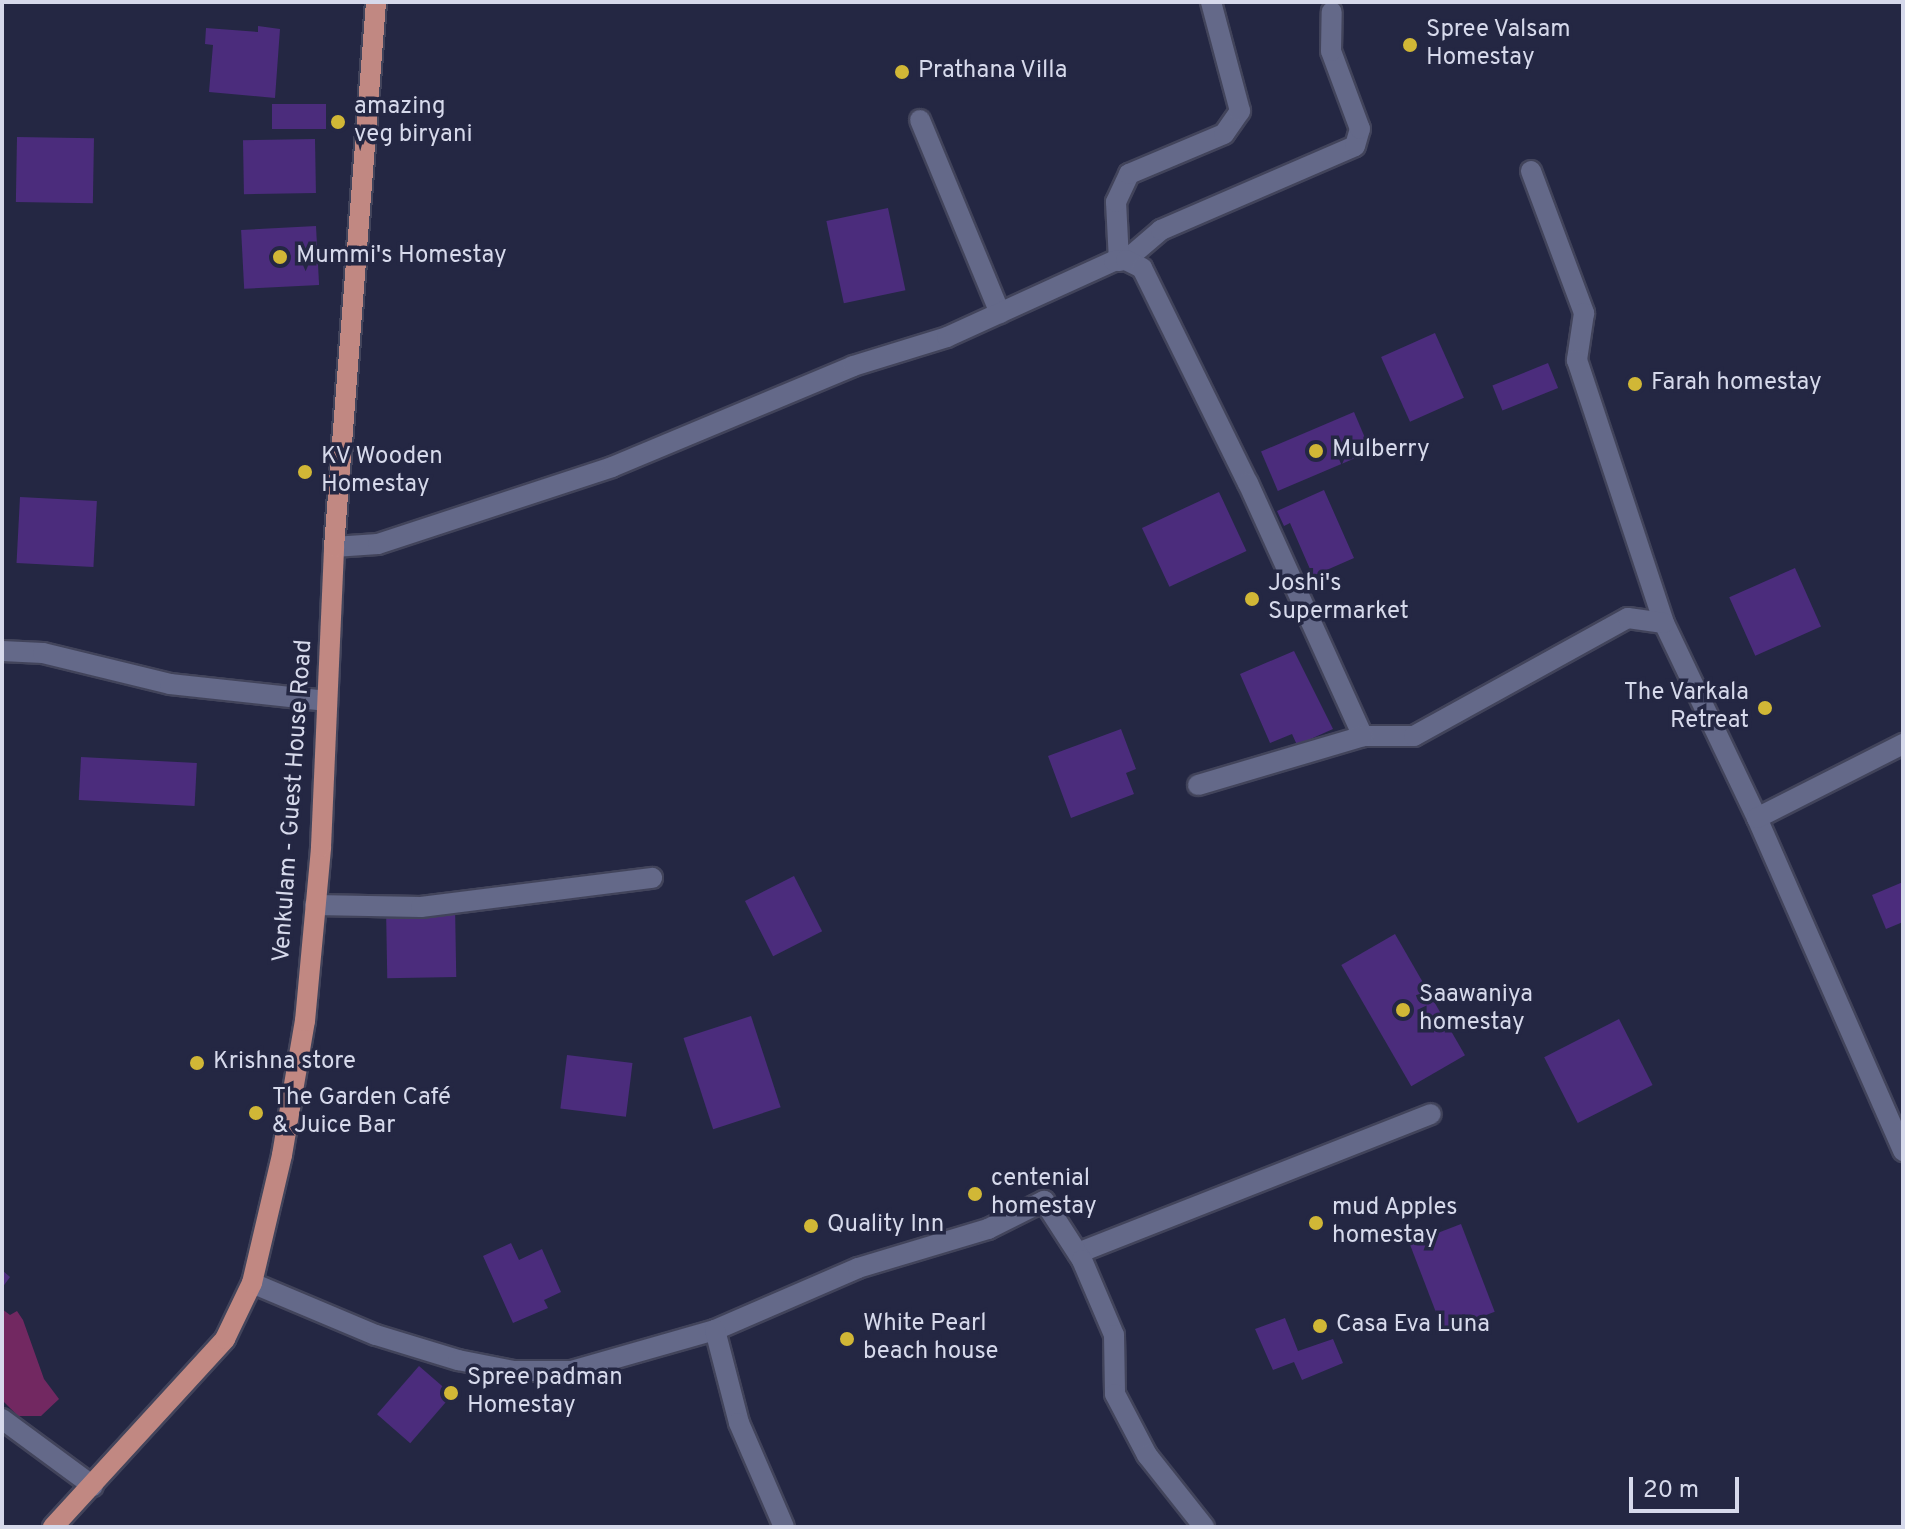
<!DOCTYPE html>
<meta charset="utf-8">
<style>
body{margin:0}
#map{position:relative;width:1905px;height:1529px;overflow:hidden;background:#242743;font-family:Overpass,sans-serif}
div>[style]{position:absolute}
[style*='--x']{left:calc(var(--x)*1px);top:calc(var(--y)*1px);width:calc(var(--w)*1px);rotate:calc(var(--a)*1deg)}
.green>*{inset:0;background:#722861}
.building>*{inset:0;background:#4b2c7c;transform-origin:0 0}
.roads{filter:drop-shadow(2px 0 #42445b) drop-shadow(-2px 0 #42445b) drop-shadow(0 2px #42445b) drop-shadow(0 -2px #42445b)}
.minor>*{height:20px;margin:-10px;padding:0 10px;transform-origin:10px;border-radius:10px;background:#646989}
.major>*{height:20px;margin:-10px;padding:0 10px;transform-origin:10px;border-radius:10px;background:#c18882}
.dots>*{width:22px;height:22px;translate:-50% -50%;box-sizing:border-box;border:4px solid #242743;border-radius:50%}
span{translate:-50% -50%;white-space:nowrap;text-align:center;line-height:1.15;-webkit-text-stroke:7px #242743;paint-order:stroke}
.poi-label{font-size:24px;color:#d6d9eb}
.left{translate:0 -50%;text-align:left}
.right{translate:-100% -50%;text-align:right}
.street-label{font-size:24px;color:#d6d9eb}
.frame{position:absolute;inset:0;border:4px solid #d6d9eb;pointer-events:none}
.scale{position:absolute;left:1629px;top:1477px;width:110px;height:36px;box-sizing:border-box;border:4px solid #d6d9eb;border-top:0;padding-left:10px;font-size:24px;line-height:28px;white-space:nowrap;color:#d6d9eb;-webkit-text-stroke:6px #242743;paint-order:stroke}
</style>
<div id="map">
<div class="green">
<div style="clip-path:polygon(2px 1309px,10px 1315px,17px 1311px,23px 1320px,44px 1379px,59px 1399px,41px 1416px,18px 1416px,2px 1400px)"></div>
</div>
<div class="building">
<div style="clip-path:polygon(258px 26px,280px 29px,275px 98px,209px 92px,213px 45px,205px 44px,206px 28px,258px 32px)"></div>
<div style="left:326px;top:104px;width:25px;height:54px;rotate:90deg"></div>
<div style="left:17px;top:137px;width:77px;height:65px;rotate:1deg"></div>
<div style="left:315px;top:139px;width:54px;height:72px;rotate:89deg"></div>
<div style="left:888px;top:208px;width:84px;height:63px;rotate:78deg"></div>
<div style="left:316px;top:226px;width:59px;height:75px;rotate:87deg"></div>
<div style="left:1435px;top:333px;width:71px;height:59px;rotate:66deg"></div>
<div style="left:1548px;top:363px;width:27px;height:60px;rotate:68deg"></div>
<div style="left:1354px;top:412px;width:43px;height:101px;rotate:67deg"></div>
<div style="clip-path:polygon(1324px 490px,1354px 558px,1313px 576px,1290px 523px,1284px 526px,1277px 511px)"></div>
<div style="left:1219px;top:492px;width:65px;height:85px;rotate:65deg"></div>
<div style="left:20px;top:497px;width:77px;height:66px;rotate:3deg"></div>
<div style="left:1795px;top:568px;width:64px;height:72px;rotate:66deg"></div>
<div style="clip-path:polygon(1294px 651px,1333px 729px,1297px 745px,1292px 734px,1270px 743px,1240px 674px)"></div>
<div style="clip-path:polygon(1121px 729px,1136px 769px,1126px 773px,1134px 794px,1071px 818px,1048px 756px)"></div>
<div style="left:81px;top:757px;width:116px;height:43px;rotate:3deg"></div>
<div style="left:794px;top:876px;width:62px;height:55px;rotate:63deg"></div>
<div style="clip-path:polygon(1903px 882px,1903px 922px,1886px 929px,1872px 895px)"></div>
<div style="left:455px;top:905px;width:72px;height:69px;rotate:89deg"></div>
<div style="left:1395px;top:934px;width:140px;height:62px;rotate:60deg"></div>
<div style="left:751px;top:1016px;width:96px;height:71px;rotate:72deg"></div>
<div style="left:1619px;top:1019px;width:74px;height:84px;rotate:63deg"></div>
<div style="left:567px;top:1055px;width:66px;height:54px;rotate:7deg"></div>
<div style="left:1461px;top:1224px;width:94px;height:55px;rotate:69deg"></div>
<div style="clip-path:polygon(511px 1243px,519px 1260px,542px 1249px,561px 1292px,544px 1300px,548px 1308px,513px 1323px,483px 1256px)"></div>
<div style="clip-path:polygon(2px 1270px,10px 1277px,2px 1288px)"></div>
<div style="clip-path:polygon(1285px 1318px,1298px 1351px,1333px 1339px,1343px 1363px,1302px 1380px,1294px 1362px,1273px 1370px,1255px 1329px)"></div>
<div style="left:419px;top:1366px;width:44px;height:64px;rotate:41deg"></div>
</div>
<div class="roads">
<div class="minor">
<div style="--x:920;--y:120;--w:209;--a:67.5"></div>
<div style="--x:1531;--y:171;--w:152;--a:69.5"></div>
<div style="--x:1584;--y:313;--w:48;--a:98.5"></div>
<div style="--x:1577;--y:360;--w:277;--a:71.7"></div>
<div style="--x:1664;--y:623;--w:216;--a:64.5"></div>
<div style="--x:1757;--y:818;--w:364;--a:66.3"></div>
<div style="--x:1126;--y:260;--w:46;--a:-40.6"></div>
<div style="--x:1161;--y:230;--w:211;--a:-23.4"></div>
<div style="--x:1355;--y:146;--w:18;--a:-74"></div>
<div style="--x:1360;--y:129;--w:83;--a:-110.4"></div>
<div style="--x:1331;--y:51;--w:39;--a:-89"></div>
<div style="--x:1119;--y:261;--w:59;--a:-92.9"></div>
<div style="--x:1116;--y:202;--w:31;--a:-65"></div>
<div style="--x:1129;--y:174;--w:103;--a:-22.8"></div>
<div style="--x:1224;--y:134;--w:28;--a:-55"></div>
<div style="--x:1240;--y:111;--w:113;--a:-104.9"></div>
<div style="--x:334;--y:547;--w:44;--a:-3.9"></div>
<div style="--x:378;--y:544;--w:246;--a:-18.2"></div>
<div style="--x:612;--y:467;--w:261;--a:-22.7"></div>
<div style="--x:853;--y:366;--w:98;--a:-17.1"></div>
<div style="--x:947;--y:337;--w:183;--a:-24.5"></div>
<div style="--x:1114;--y:261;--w:12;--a:-5"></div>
<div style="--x:1126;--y:260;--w:18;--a:27"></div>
<div style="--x:1142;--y:268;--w:240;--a:63.8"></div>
<div style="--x:1248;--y:483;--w:278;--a:65.6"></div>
<div style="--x:1363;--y:736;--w:51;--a:0"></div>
<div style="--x:1414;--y:736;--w:244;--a:-28.9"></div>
<div style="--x:1628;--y:618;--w:36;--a:8"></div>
<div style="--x:2;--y:651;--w:41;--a:2.8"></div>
<div style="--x:43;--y:653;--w:131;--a:13.7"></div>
<div style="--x:170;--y:684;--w:158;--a:6.2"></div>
<div style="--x:1198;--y:785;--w:172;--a:-16.5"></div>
<div style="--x:1757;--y:818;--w:164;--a:-26.9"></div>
<div style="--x:315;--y:905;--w:106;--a:1.1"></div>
<div style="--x:421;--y:907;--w:233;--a:-7.2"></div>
<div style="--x:1078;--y:1253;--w:379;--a:-21.5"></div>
<div style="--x:252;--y:1283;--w:134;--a:22.8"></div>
<div style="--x:376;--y:1335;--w:86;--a:17"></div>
<div style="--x:458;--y:1360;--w:57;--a:11.1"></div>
<div style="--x:514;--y:1371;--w:57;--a:0"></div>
<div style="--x:571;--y:1371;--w:150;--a:-15.9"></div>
<div style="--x:715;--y:1330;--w:156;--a:-23.4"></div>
<div style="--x:858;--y:1268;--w:136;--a:-16.7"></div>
<div style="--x:988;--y:1229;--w:63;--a:-26.6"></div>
<div style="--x:1044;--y:1201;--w:70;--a:57.2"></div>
<div style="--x:1082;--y:1260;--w:82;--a:66.9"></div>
<div style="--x:1114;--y:1335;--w:59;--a:89"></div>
<div style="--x:1115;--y:1394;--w:69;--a:62.3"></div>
<div style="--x:1147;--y:1455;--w:92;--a:51.6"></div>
<div style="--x:715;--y:1330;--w:96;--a:75.5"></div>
<div style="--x:739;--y:1423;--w:113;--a:66.6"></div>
<div style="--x:2;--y:1419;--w:113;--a:36.4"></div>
</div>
<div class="major">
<div style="--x:53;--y:1527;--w:255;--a:-47.5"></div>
<div style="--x:225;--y:1339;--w:62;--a:-64.3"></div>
<div style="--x:252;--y:1283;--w:131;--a:-76.8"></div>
<div style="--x:282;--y:1155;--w:136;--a:-80.3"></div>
<div style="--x:305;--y:1021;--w:175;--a:-84.7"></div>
<div style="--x:321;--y:847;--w:300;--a:-87.5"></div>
<div style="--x:334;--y:547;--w:547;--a:-85.59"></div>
</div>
</div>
<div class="dots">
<div style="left:1410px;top:45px;background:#d1b736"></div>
<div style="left:902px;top:72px;background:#d1b736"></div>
<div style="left:338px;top:122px;background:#d1b736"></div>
<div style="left:280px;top:257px;background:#d1b736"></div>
<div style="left:1635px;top:384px;background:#d1b736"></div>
<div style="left:1316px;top:451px;background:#d1b736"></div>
<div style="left:305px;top:472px;background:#d1b736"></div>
<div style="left:1252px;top:599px;background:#d1b736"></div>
<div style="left:1765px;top:708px;background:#d1b736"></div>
<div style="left:1403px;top:1010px;background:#d1b736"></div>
<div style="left:197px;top:1063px;background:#d1b736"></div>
<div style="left:256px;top:1113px;background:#d1b736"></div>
<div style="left:975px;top:1194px;background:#d1b736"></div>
<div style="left:1316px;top:1223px;background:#d1b736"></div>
<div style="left:811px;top:1226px;background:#d1b736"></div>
<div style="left:1320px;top:1326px;background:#d1b736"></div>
<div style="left:847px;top:1339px;background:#d1b736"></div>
<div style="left:451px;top:1393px;background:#d1b736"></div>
</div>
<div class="poi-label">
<span class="left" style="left:1426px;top:45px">Spree Valsam<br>Homestay</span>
<span class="left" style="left:918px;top:72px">Prathana Villa</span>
<span class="left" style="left:354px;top:122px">amazing<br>veg biryani</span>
<span class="left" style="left:296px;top:257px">Mummi's Homestay</span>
<span class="left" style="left:1651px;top:384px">Farah homestay</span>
<span class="left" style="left:1332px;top:451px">Mulberry</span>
<span class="left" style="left:321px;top:472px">KV Wooden<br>Homestay</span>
<span class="left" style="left:1268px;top:599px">Joshi's<br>Supermarket</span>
<span class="right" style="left:1749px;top:708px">The Varkala<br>Retreat</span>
<span class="left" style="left:1419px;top:1010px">Saawaniya<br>homestay</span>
<span class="left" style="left:213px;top:1063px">Krishna store</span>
<span class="left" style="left:272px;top:1113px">The Garden Café<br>&amp; Juice Bar</span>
<span class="left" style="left:991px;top:1194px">centenial<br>homestay</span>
<span class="left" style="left:1332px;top:1223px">mud Apples<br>homestay</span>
<span class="left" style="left:827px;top:1226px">Quality Inn</span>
<span class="left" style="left:863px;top:1339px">White Pearl<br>beach house</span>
<span class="left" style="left:1336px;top:1326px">Casa Eva Luna</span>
<span class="left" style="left:467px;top:1393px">Spree padman<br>Homestay</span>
</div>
<div class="street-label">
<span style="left:294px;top:801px;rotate:-86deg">Venkulam - Guest House Road</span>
</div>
<div class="frame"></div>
<div class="scale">20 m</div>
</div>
